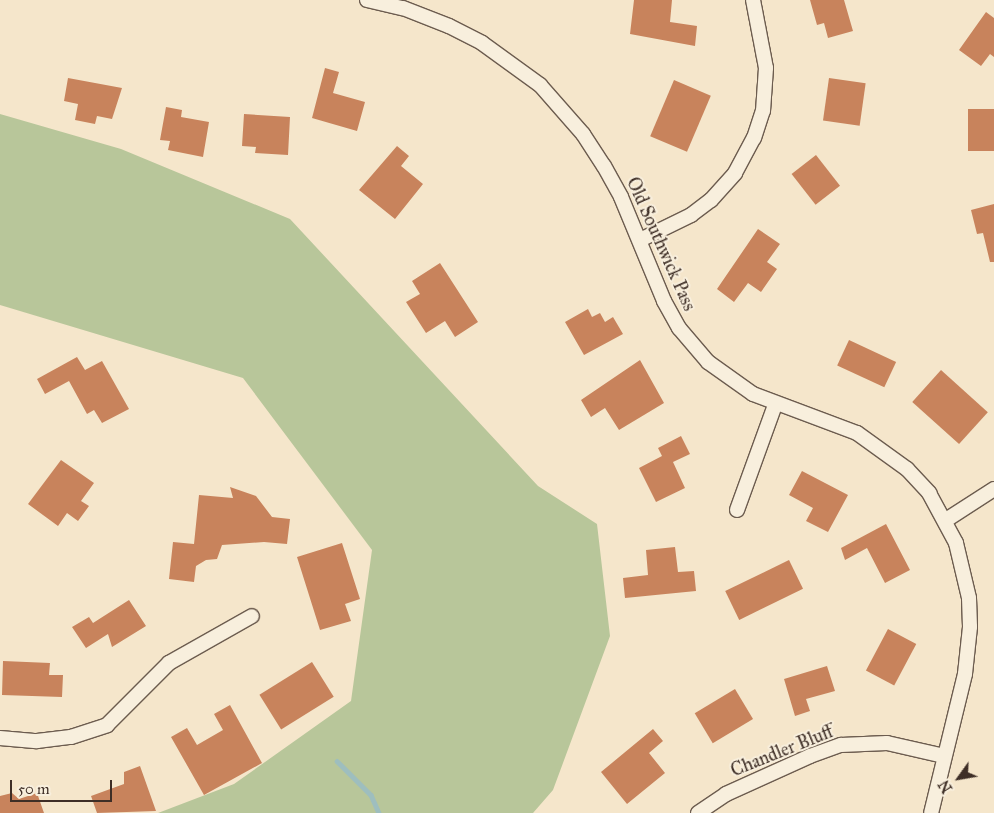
<!DOCTYPE html>
<style>
body{margin:0}
#map{position:relative;width:994px;height:813px;overflow:hidden;background:#f5e6cb;font-family:"IM FELL Great Primer",serif}
div>[style]{position:absolute}
[style*='--x']{left:calc(var(--x)*1px);top:calc(var(--y)*1px);width:calc(var(--w)*1px);rotate:calc(var(--a)*1deg)}
.green>*{inset:0;background:#b8c69a}
.stream>*{height:4.5px;margin:-2.25px;padding:0 2.25px;transform-origin:2.25px;border-radius:2.25px;background:#9ebebe}
.building>*{inset:0;background:#c8835c;transform-origin:0 0}
.roads{filter:drop-shadow(1px 0 #6c5c4f) drop-shadow(-1px 0 #6c5c4f) drop-shadow(0 1px #6c5c4f) drop-shadow(0 -1px #6c5c4f)}
.minor>*{height:14px;margin:-7px;padding:0 7px;transform-origin:7px;border-radius:7px;background:#f8efdd}
span{translate:-50% -50%;white-space:nowrap;text-align:center;line-height:1.15;-webkit-text-stroke:4px #f8efdd;paint-order:stroke}
.street-label{font-size:18px;color:#3e2e26}
.north{position:absolute;left:934px;top:753px;width:50px;height:50px;-webkit-text-stroke:4px #f8efdd;paint-order:stroke;rotate:238deg;font-size:14px;font-weight:700;line-height:20px;text-align:center;color:#3e2e26}
.north::after{content:'';display:block;margin:auto;width:18px;height:22px;background:#3e2e26;clip-path:polygon(50% 0,100% 100%,50% 72%,0 100%)}
.scale{position:absolute;left:10px;top:780px;width:102px;height:22px;box-sizing:border-box;border:2px solid #3e2e26;border-top:0;padding-left:6px;font-size:15px;line-height:18px;white-space:nowrap;color:#3e2e26;-webkit-text-stroke:4px #f8efdd;paint-order:stroke}
</style>
<div id="map">
<div class="green">
<div style="clip-path:polygon(0 114px,121px 149px,290px 219px,538px 486px,597px 524px,610px 636px,553px 790px,533px 813px,158px 813px,234px 784px,351px 701px,372px 550px,243px 378px,0 305px)"></div>
</div>
<div class="stream">
<div style="--x:337;--y:761;--w:48;--a:45"></div>
<div style="--x:371;--y:795;--w:20;--a:66"></div>
</div>
<div class="building">
<div style="clip-path:polygon(634px 0,672px 0,670px 22px,697px 26px,695px 46px,630px 34px)"></div>
<div style="clip-path:polygon(810px 0,844px 0,853px 31px,828px 38px,824px 23px,817px 25px)"></div>
<div style="clip-path:polygon(986px 12px,994px 18px,994px 57px,990px 54px,981px 66px,959px 50px)"></div>
<div style="clip-path:polygon(325px 68px,339px 72px,333px 93px,365px 102px,357px 131px,312px 118px)"></div>
<div style="clip-path:polygon(68px 78px,122px 88px,112px 119px,97px 116px,95px 124px,75px 120px,78px 104px,64px 101px)"></div>
<div style="left:829px;top:78px;width:37px;height:43px;rotate:8deg"></div>
<div style="left:674px;top:80px;width:40px;height:61px;rotate:23deg"></div>
<div style="clip-path:polygon(166px 107px,182px 110px,181px 117px,209px 122px,203px 157px,168px 150px,170px 141px,160px 140px)"></div>
<div style="left:994px;top:109px;width:42px;height:26px;rotate:90deg"></div>
<div style="clip-path:polygon(244px 114px,290px 117px,288px 155px,255px 153px,256px 147px,242px 146px)"></div>
<div style="clip-path:polygon(397px 146px,409px 156px,401px 166px,423px 184px,395px 219px,359px 190px)"></div>
<div style="left:816px;top:155px;width:39px;height:31px;rotate:52deg"></div>
<div style="clip-path:polygon(994px 204px,994px 262px,990px 262px,983px 233px,977px 234px,971px 210px)"></div>
<div style="clip-path:polygon(758px 229px,780px 244px,767px 262px,777px 269px,761px 292px,748px 283px,734px 302px,717px 289px)"></div>
<div style="clip-path:polygon(440px 263px,478px 322px,455px 337px,445px 321px,426px 333px,406px 302px,420px 294px,412px 281px)"></div>
<div style="clip-path:polygon(588px 309px,592px 317px,600px 313px,605px 322px,613px 317px,623px 334px,584px 355px,565px 322px)"></div>
<div style="left:849px;top:340px;width:52px;height:28px;rotate:25deg"></div>
<div style="clip-path:polygon(77px 357px,85px 370px,102px 361px,129px 409px,102px 423px,94px 410px,87px 414px,69px 381px,45px 394px,37px 379px)"></div>
<div style="clip-path:polygon(640px 360px,664px 403px,619px 430px,605px 408px,591px 417px,581px 400px)"></div>
<div style="left:941px;top:370px;width:63px;height:43px;rotate:42deg"></div>
<div style="clip-path:polygon(681px 436px,690px 454px,673px 462px,685px 488px,656px 502px,639px 468px,662px 456px,658px 448px)"></div>
<div style="clip-path:polygon(61px 460px,94px 483px,81px 501px,89px 506px,78px 521px,67px 513px,58px 526px,28px 504px)"></div>
<div style="clip-path:polygon(802px 471px,848px 495px,828px 532px,806px 521px,813px 508px,789px 495px)"></div>
<div style="clip-path:polygon(230px 487px,256px 496px,272px 517px,290px 519px,287px 544px,264px 542px,222px 545px,217px 559px,206px 560px,196px 566px,194px 582px,169px 579px,173px 542px,194px 544px,199px 495px,233px 498px)"></div>
<div style="clip-path:polygon(886px 524px,910px 570px,885px 583px,867px 548px,845px 560px,841px 548px)"></div>
<div style="clip-path:polygon(342px 543px,360px 599px,345px 604px,351px 621px,320px 630px,297px 557px)"></div>
<div style="clip-path:polygon(675px 547px,678px 572px,694px 571px,696px 591px,625px 598px,623px 578px,648px 575px,646px 550px)"></div>
<div style="left:789px;top:560px;width:32px;height:71px;rotate:64deg"></div>
<div style="clip-path:polygon(129px 600px,146px 626px,112px 647px,108px 634px,86px 648px,72px 627px,89px 617px,93px 623px)"></div>
<div style="left:888px;top:629px;width:32px;height:47px;rotate:28deg"></div>
<div style="clip-path:polygon(3px 661px,50px 663px,49px 675px,63px 675px,62px 697px,2px 695px)"></div>
<div style="left:312px;top:662px;width:41px;height:62px;rotate:58deg"></div>
<div style="clip-path:polygon(827px 666px,835px 691px,806px 699px,810px 711px,795px 716px,784px 679px)"></div>
<div style="left:735px;top:689px;width:35px;height:47px;rotate:59deg"></div>
<div style="clip-path:polygon(230px 705px,262px 763px,204px 795px,171px 737px,187px 728px,197px 745px,223px 730px,214px 714px)"></div>
<div style="clip-path:polygon(653px 729px,663px 741px,649px 753px,665px 773px,627px 804px,601px 772px)"></div>
<div style="clip-path:polygon(140px 766px,156px 811px,97px 813px,91px 796px,124px 784px,124px 772px)"></div>
<div style="clip-path:polygon(12px 793px,19px 799px,37px 793px,44px 813px,0 813px,0 796px)"></div>
</div>
<div class="roads">
<div class="minor">
<div style="--x:367;--y:0;--w:37;--a:13"></div>
<div style="--x:403;--y:8;--w:49;--a:21.4"></div>
<div style="--x:449;--y:26;--w:37;--a:27"></div>
<div style="--x:482;--y:43;--w:72;--a:35.9"></div>
<div style="--x:540;--y:85;--w:65;--a:48.7"></div>
<div style="--x:583;--y:134;--w:38;--a:57"></div>
<div style="--x:604;--y:166;--w:35;--a:61"></div>
<div style="--x:621;--y:197;--w:113;--a:67.5"></div>
<div style="--x:664;--y:301;--w:31;--a:61"></div>
<div style="--x:679;--y:328;--w:45;--a:49.5"></div>
<div style="--x:708;--y:362;--w:55;--a:35.4"></div>
<div style="--x:753;--y:394;--w:111;--a:20.6"></div>
<div style="--x:857;--y:433;--w:62;--a:35.8"></div>
<div style="--x:907;--y:469;--w:33;--a:47"></div>
<div style="--x:929;--y:493;--w:57;--a:61.6"></div>
<div style="--x:956;--y:543;--w:57;--a:76.7"></div>
<div style="--x:969;--y:598;--w:29;--a:88"></div>
<div style="--x:970;--y:627;--w:47;--a:96.1"></div>
<div style="--x:965;--y:674;--w:143;--a:103.7"></div>
<div style="--x:640;--y:240;--w:57;--a:-26.1"></div>
<div style="--x:691;--y:215;--w:25;--a:-37"></div>
<div style="--x:711;--y:200;--w:36;--a:-48"></div>
<div style="--x:735;--y:173;--w:40;--a:-62"></div>
<div style="--x:754;--y:138;--w:28;--a:-72"></div>
<div style="--x:763;--y:111;--w:43;--a:-86"></div>
<div style="--x:766;--y:68;--w:69;--a:-100.8"></div>
<div style="--x:737;--y:510;--w:112;--a:-70.1"></div>
<div style="--x:946;--y:520;--w:57;--a:-32.9"></div>
<div style="--x:0;--y:738;--w:37;--a:5"></div>
<div style="--x:37;--y:741;--w:34;--a:-7"></div>
<div style="--x:71;--y:737;--w:38;--a:-18"></div>
<div style="--x:107;--y:725;--w:88;--a:-45"></div>
<div style="--x:169;--y:663;--w:95;--a:-29.5"></div>
<div style="--x:698;--y:813;--w:34;--a:-34"></div>
<div style="--x:726;--y:794;--w:92;--a:-24.3"></div>
<div style="--x:810;--y:756;--w:33;--a:-20"></div>
<div style="--x:841;--y:745;--w:46;--a:-2.5"></div>
<div style="--x:887;--y:743;--w:58;--a:12.8"></div>
</div>
</div>
<div class="street-label">
<span style="left:661px;top:244px;rotate:66deg">Old Southwick Pass</span>
<span style="left:782px;top:751px;rotate:-22deg">Chandler Bluff</span>
</div>
<div class="north">N</div>
<div class="scale">50 m</div>
</div>
